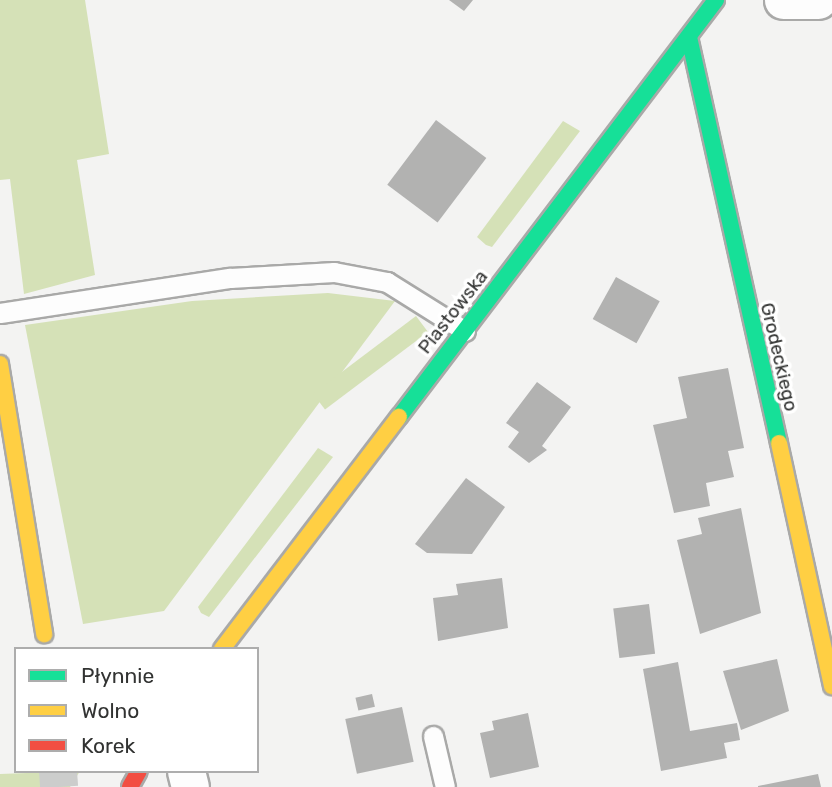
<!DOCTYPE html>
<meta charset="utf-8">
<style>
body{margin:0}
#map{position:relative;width:832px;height:787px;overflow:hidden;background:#f3f3f2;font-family:Rubik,sans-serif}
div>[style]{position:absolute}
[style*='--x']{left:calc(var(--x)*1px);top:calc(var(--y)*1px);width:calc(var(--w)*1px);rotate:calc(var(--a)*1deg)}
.green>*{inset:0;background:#d5e1b7;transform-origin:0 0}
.building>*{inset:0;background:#b2b2b1;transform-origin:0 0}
.secondary-tunnel>*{height:38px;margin-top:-19px;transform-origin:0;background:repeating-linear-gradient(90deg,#cccdcc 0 38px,transparent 0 57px)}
.roads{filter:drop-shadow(2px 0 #a9a9a8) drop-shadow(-2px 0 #a9a9a8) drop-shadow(0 2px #a9a9a8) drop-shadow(0 -2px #a9a9a8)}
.lane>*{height:19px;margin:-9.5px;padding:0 9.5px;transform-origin:9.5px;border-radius:9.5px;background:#fdfdfd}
.street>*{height:37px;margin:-18.5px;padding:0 18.5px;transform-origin:18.5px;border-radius:18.5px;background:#fdfdfd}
.fast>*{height:16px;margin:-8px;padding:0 8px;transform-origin:8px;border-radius:8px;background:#16e098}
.slow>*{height:16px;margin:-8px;padding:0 8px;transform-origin:8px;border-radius:8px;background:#ffcf43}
.jam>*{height:16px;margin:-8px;padding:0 8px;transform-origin:8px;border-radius:8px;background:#f24e42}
span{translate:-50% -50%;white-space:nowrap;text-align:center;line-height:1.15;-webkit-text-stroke:7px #fff;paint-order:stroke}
.street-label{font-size:19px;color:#323332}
.legend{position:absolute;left:14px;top:647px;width:245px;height:126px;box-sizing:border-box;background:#fff;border:2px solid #adadad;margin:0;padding:9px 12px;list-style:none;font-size:21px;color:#323332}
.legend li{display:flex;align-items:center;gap:14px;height:35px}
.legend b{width:35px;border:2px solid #adadad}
</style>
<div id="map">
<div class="green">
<div style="clip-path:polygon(0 0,85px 0,109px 154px,77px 160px,95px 275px,24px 294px,10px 179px,0 180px)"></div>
<div style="clip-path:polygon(563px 121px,580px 131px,492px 247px,486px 245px,477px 237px)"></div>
<div style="clip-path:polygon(328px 293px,395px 301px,164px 611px,83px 624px,25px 325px,192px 301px)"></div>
<div style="left:416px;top:316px;width:20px;height:129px;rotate:53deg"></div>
<div style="clip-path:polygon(318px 448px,333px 457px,209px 617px,201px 613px,198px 607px)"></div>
<div style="clip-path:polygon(80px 771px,70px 787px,0 787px,0 774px)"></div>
</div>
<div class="building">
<div style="clip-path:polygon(449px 0,473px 0,464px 11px)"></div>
<div style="left:436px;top:120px;width:63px;height:81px;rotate:37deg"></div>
<div style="left:616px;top:277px;width:50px;height:48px;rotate:29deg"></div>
<div style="clip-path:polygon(728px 368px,744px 448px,728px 451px,734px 477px,706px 483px,710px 506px,674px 513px,653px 425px,687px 418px,678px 377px)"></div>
<div style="clip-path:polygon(537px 382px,571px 407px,542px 446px,547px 450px,529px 463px,508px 447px,519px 432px,506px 423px)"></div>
<div style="clip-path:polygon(466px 478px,505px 507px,472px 554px,427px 553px,415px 544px)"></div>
<div style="clip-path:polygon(741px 508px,761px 613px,700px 634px,677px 540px,702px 534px,698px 518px)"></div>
<div style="clip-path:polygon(502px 578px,508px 628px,438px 641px,433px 598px,458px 595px,456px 584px)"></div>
<div style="left:649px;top:604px;width:50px;height:36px;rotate:83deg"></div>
<div style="clip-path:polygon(777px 659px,789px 711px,741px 730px,723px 671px)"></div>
<div style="clip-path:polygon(678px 662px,690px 731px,737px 723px,740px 740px,724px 743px,727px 758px,661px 771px,643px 669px)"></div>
<div style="left:372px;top:694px;width:13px;height:17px;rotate:77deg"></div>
<div style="left:402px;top:707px;width:56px;height:58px;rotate:78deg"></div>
<div style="clip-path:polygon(528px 713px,539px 767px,490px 778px,480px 733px,494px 730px,492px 721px)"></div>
<div style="clip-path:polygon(818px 774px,821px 787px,758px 787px,758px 786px)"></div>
</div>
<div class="secondary-tunnel">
<div style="--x:58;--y:771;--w:16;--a:86"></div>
</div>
<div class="roads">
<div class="lane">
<div style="--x:0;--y:313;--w:233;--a:-8.7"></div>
<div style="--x:230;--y:278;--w:104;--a:-3.3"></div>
<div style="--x:334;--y:272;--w:54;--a:10.7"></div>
<div style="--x:387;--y:282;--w:92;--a:32.1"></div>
<div style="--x:433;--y:736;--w:52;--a:76.8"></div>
</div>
<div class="street">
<div style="--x:783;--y:0;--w:35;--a:0"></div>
<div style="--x:186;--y:771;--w:16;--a:76"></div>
</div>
<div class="fast">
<div style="--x:689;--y:37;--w:416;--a:77.5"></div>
<div style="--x:399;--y:417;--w:524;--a:-52.76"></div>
</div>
<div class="slow">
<div style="--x:0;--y:364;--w:274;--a:80.7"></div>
<div style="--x:779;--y:443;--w:249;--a:77.7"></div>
<div style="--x:222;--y:649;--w:292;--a:-52.7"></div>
</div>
<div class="jam">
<div style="--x:130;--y:787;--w:18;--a:-61"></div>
</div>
</div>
<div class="street-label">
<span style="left:453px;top:312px;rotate:-52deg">Piastowska</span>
<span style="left:779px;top:357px;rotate:77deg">Grodeckiego</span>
</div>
<ul class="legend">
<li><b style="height:9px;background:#16e098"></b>Płynnie</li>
<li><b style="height:9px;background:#ffcf43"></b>Wolno</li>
<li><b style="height:9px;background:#f24e42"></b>Korek</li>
</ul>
</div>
